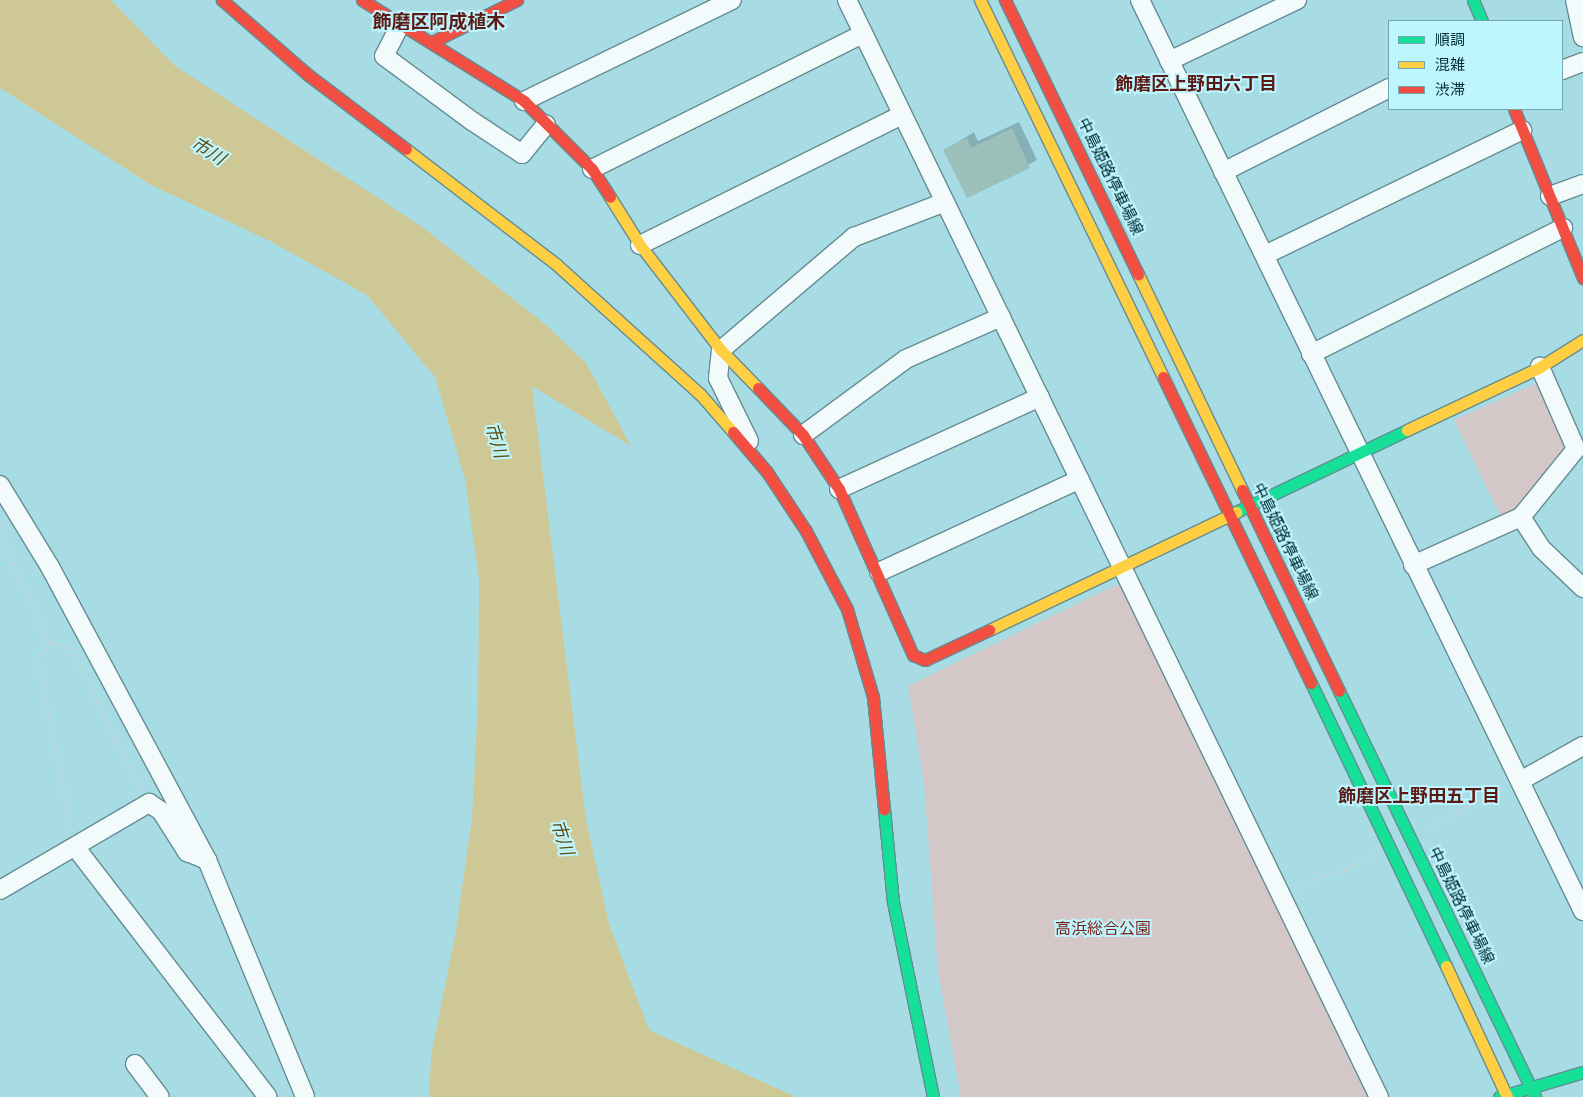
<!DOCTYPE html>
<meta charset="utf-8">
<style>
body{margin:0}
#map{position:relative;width:1583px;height:1097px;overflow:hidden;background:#a7dce5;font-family:Overpass,"Noto Sans JP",sans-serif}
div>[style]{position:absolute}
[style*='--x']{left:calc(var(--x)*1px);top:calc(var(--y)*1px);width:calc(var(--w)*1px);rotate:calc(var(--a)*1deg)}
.green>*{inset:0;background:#d3c8c7}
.water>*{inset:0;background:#cec897}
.shadow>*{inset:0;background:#0003}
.building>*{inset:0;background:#9bbfb9}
.path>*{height:2.5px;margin-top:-1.25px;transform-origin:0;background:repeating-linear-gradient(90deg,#c2d4d6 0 2.5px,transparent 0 6.5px)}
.roads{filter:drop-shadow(1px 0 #648d93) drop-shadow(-1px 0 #648d93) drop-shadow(0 1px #648d93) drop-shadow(0 -1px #648d93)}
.street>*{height:18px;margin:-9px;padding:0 9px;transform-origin:9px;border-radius:9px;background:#f2fafb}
.fast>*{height:11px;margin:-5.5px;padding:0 5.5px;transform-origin:5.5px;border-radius:5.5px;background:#16e098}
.slow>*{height:11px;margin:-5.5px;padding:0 5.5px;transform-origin:5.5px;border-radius:5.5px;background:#ffcf43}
.jam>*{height:11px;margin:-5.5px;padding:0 5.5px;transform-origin:5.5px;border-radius:5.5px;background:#f24e42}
span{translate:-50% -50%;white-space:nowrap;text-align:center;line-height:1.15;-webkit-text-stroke:4px #bef6ff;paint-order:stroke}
.street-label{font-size:16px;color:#002c32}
.park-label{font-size:16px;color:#7d1e17}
.neighbourhood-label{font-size:18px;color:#5d1913;font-weight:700}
.water-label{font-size:18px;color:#5f4b0f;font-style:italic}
.quarter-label{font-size:19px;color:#5d1913;font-weight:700}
.legend{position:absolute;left:1388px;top:20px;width:175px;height:90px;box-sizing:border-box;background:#bef6ff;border:1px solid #72a5ad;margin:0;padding:6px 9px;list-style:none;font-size:15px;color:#002c32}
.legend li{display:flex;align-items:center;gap:10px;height:25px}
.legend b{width:25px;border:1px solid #72a5ad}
</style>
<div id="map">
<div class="green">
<div style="clip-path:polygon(1537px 383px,1565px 446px,1526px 503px,1500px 515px,1454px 420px)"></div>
<div style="clip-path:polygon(1116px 585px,1125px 589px,1367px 1097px,961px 1097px,938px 971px,924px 782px,908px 686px)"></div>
</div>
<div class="water">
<div style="clip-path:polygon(0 0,111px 0,175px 66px,421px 226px,546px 325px,586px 363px,631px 446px,532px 386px,586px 820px,609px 924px,649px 1030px,796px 1097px,429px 1097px,431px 1056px,455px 936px,472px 818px,478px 700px,479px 579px,465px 479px,435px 377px,367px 295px,268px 240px,151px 185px,0 88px)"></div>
</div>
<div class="shadow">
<div style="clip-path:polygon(1019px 122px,1037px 160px,967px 197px,945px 150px,974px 132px,978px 141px)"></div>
</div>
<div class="building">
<div style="clip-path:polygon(1012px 128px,1030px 168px,967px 198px,943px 150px,967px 138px,971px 148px)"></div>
</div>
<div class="path">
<div style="--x:0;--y:524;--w:6;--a:18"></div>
<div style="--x:0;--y:533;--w:120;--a:66"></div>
<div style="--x:49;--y:643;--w:20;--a:123"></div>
<div style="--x:38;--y:660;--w:173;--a:78.7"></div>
<div style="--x:50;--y:643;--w:23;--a:13"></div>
<div style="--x:72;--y:648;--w:159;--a:64.2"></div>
<div style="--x:1426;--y:828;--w:89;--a:-26.9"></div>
<div style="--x:1297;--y:890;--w:26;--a:-31"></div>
<div style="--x:1319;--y:877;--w:29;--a:-14"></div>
<div style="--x:1347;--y:870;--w:31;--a:-33"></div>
</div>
<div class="roads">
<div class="street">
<div style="--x:847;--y:0;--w:1219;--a:64.13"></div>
<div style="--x:1140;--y:0;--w:1013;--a:64.07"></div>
<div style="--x:1575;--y:0;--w:38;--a:78"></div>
<div style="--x:401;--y:23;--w:37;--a:117"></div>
<div style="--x:384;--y:56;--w:109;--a:36.5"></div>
<div style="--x:472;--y:121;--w:60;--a:33.4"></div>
<div style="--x:522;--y:154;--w:38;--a:-51"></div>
<div style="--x:1169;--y:61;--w:142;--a:-25.5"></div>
<div style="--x:1562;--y:70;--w:22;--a:-21"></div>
<div style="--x:524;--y:101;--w:231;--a:-25.9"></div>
<div style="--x:592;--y:169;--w:303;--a:-26.5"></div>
<div style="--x:1223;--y:172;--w:186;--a:-26.8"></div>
<div style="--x:1550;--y:196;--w:35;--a:-20"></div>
<div style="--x:640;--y:245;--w:292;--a:-26.4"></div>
<div style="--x:1265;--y:255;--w:286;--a:-25.9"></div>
<div style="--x:1311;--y:354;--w:282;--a:-26.6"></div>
<div style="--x:803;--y:435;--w:128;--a:-36.4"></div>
<div style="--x:906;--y:359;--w:104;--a:-23.9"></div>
<div style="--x:749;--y:441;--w:70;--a:-116.2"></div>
<div style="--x:718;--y:378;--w:28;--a:-84"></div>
<div style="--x:721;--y:350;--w:175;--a:-40.4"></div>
<div style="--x:854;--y:237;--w:97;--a:-21"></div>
<div style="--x:0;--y:485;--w:96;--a:58.6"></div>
<div style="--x:50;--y:567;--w:332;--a:61.8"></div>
<div style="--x:207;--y:860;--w:256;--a:67.5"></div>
<div style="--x:839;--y:489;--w:221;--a:-24.6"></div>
<div style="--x:1521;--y:517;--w:38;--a:57"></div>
<div style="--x:1542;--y:549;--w:57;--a:43.6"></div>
<div style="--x:1413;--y:565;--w:118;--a:-24"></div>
<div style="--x:1521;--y:517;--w:87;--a:-51"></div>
<div style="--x:1576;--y:449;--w:90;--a:-113.7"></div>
<div style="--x:879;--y:572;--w:221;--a:-24.8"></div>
<div style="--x:1520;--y:781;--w:72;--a:-29.1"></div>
<div style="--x:76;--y:848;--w:314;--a:52.4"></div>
<div style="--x:0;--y:890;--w:173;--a:-30.3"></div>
<div style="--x:149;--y:803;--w:14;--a:34"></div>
<div style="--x:161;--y:811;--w:49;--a:57.6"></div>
<div style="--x:187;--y:852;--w:22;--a:22"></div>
<div style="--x:135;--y:1064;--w:41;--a:52.9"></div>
</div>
<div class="fast">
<div style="--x:1473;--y:0;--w:23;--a:67"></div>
<div style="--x:1236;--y:512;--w:190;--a:-25.6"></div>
<div style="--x:1311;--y:683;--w:314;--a:64.5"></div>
<div style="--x:1339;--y:691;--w:451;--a:64.2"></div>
<div style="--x:884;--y:809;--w:93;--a:84.5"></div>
<div style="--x:893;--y:902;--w:199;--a:78.4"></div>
<div style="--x:1499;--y:1097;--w:88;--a:-16.6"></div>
</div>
<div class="slow">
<div style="--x:980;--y:0;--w:419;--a:64.1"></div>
<div style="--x:406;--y:149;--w:190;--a:37.5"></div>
<div style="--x:557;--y:265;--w:193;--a:42.1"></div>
<div style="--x:700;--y:394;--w:50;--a:49"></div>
<div style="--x:610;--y:197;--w:57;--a:58"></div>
<div style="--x:640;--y:245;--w:133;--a:52.4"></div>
<div style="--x:721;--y:350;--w:53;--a:45.8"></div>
<div style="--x:1138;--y:274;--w:240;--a:64.3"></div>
<div style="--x:1407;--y:430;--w:147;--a:-25.3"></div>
<div style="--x:1540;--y:367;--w:51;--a:-32.1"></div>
<div style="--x:989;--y:630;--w:274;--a:-25.5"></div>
<div style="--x:1446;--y:966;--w:145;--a:65"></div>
</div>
<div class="jam">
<div style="--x:222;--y:0;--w:113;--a:41"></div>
<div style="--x:307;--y:74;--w:124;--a:37.1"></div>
<div style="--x:362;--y:0;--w:191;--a:31.9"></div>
<div style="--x:524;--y:101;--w:96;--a:45"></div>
<div style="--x:592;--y:169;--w:33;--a:57"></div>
<div style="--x:1005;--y:0;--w:305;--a:64.1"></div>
<div style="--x:432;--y:42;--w:95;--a:-26.3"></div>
<div style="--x:1514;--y:109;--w:183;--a:67.8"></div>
<div style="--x:1163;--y:377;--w:340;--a:64.2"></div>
<div style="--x:758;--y:388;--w:65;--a:46.2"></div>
<div style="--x:803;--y:435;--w:65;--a:56.3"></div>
<div style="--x:839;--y:489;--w:182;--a:66"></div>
<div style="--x:913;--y:655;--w:13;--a:23"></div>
<div style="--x:925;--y:660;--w:71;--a:-25.1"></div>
<div style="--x:733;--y:432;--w:52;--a:49.6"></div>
<div style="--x:767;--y:472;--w:71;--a:56.5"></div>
<div style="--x:806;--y:531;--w:88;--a:62.3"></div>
<div style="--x:847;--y:609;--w:92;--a:73.5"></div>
<div style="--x:873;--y:697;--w:113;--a:84.4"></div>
<div style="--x:1242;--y:490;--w:223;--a:64.2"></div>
</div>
</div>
<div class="street-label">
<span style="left:1109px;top:177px;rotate:64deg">中島姫路停車場線</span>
<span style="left:1284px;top:542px;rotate:64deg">中島姫路停車場線</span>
<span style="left:1460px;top:906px;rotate:64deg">中島姫路停車場線</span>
</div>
<div class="park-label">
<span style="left:1103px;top:930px">高浜総合公園</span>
</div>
<div class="neighbourhood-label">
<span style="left:1196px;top:86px">飾磨区上野田六丁目</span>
<span style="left:1419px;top:798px">飾磨区上野田五丁目</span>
</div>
<div class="water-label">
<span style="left:207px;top:153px;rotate:32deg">市川</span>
<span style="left:494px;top:441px;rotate:73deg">市川</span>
<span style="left:560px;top:838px;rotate:72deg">市川</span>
</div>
<div class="quarter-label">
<span style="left:439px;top:24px">飾磨区阿成植木</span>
</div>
<ul class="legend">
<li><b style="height:6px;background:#16e098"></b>順調</li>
<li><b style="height:6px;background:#ffcf43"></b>混雑</li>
<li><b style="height:6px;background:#f24e42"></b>渋滞</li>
</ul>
</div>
